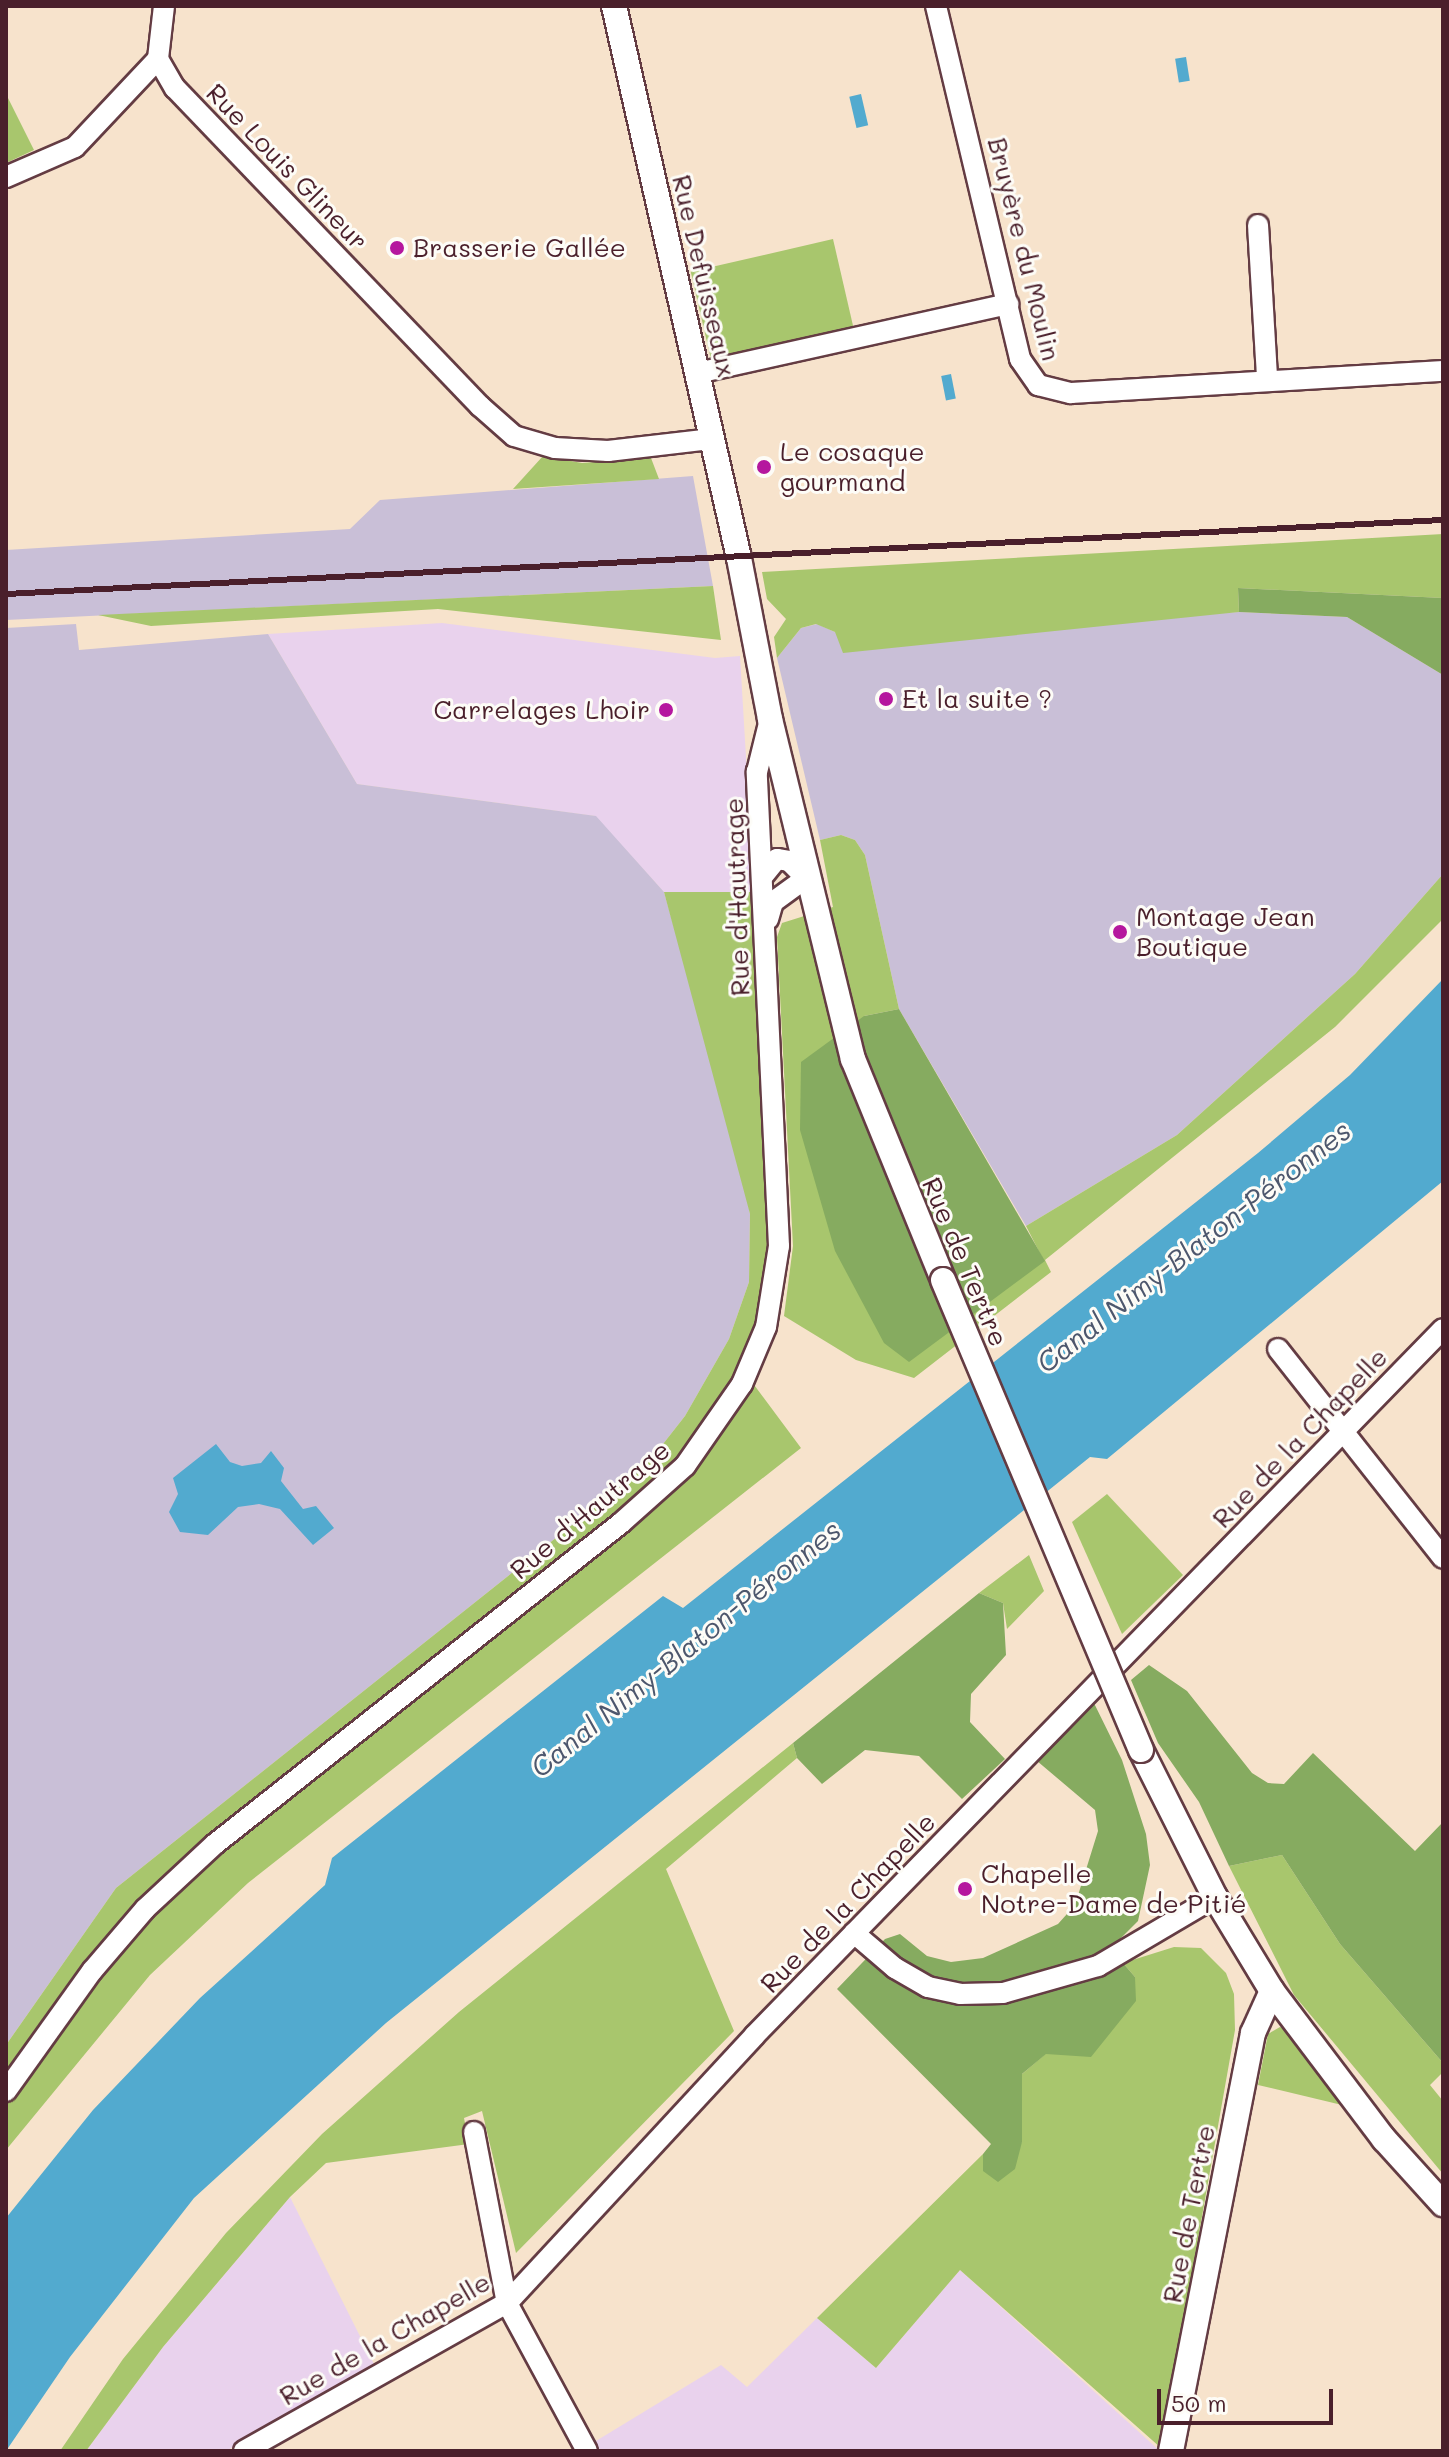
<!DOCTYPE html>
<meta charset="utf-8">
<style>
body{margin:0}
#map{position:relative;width:1449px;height:2457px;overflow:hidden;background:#f7e3cc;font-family:Mali,sans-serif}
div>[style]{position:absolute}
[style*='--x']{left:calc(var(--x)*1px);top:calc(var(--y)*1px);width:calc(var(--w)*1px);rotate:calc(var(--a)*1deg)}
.built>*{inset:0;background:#e9d2ed}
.industrial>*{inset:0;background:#c9bfd7}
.green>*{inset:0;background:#a8c66d;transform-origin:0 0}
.forest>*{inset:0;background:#86ab60}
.water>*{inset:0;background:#52aacf;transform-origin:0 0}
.roads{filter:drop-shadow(2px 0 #643c43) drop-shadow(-2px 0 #643c43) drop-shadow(0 2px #643c43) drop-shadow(0 -2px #643c43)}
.minor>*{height:20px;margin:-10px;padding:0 10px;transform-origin:10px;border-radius:10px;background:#fff}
.tertiary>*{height:24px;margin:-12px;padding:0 12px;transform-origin:12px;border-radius:12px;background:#fff}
.rail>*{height:6px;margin:-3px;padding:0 3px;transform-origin:3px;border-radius:3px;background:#4a1f2b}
.bridges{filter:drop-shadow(2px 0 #643c43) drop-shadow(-2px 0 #643c43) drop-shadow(0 2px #643c43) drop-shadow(0 -2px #643c43)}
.tertiary-bridge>*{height:24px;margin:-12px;padding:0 12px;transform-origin:12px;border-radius:12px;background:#fff}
.dots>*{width:22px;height:22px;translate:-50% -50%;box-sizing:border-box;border:4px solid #fdfcf7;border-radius:50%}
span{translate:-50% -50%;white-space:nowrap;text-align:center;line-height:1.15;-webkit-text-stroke:6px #fdfcf7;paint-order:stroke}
.street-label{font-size:26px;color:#4a1f2b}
.poi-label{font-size:26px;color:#4a1f2b}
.left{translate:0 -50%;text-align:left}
.right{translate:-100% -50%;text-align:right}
.water-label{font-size:28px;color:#4d576d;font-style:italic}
.frame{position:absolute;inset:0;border:8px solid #4a1f2b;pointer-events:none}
.scale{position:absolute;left:1157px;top:2389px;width:176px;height:36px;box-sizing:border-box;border:4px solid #4a1f2b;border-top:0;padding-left:10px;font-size:24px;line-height:28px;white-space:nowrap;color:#4a1f2b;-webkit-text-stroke:6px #fdfcf7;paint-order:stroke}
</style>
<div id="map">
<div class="built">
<div style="clip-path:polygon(442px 623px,715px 658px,740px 656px,754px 892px,664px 892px,595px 816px,357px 784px,268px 634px)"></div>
<div style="clip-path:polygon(290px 2197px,375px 2366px,226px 2451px,86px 2451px,163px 2347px)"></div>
<div style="clip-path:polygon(960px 2270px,1160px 2451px,595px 2451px,591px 2444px,721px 2365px,747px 2387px,817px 2318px,876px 2368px)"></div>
</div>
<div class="industrial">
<div style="clip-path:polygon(693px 476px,713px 586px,6px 620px,6px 550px,350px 529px,380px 500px)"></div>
<div style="clip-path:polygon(1239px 612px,1347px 617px,1443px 675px,1443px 874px,1355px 974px,1177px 1135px,1026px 1226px,899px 1009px,865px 855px,855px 840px,841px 835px,820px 840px,777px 658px,801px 628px,817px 624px,835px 632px)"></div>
<div style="clip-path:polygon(76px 624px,79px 650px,268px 634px,357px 784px,596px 816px,664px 892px,739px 1156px,750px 1214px,749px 1282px,729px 1339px,685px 1416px,645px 1467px,116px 1888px,6px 2045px,6px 628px)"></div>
</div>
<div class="green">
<div style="clip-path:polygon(6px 94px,34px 150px,6px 163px)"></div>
<div style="left:833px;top:239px;width:97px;height:146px;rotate:77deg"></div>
<div style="clip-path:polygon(543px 456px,582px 463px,651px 458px,659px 479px,513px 489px)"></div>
<div style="clip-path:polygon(1443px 534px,1443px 598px,1238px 588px,1239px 612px,843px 653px,835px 632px,816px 624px,801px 628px,777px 658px,774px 637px,786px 619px,767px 599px,762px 572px)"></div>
<div style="clip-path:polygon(713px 586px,721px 640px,438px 609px,151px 626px,98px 615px)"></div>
<div style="clip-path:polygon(841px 835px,855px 840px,865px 855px,899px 1009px,864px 1016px,1044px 1261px,1026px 1226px,1177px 1135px,1355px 974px,1443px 874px,1443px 919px,1335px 1027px,1045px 1260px,1051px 1272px,914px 1378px,856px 1360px,784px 1316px,793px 1246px,777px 937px,782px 923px,833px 907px,820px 840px)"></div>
<div style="clip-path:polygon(664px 892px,754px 892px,769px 1260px,759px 1302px,770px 1305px,746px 1374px,801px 1448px,248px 1883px,150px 1975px,6px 2150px,6px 2045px,116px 1888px,645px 1467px,685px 1416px,729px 1339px,749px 1282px,750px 1214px)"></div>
<div style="clip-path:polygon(1107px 1494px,1183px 1575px,1122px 1634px,1072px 1522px)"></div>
<div style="clip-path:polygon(1029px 1555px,1044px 1591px,1007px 1629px,1003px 1603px,979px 1593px)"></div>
<div style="clip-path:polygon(793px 1743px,797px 1758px,666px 1869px,734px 2031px,516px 2253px,482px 2111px,464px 2118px,469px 2144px,326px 2163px,290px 2197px,163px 2347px,86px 2451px,60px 2451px,123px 2359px,226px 2233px,322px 2134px,459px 2012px)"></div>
<div style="clip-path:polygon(1282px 1855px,1340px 1944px,1443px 2063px,1443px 2072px,1430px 2085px,1443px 2101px,1443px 2174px,1294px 1995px,1229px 1866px)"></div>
<div style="clip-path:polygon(1174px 1947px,1201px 1948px,1226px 1973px,1234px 1994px,1235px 2030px,1161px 2448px,960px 2270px,876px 2368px,817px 2318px,983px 2154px,983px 2171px,1022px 2142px,1021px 2075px,1135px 1977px,1123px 1963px)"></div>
<div style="clip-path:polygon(1280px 2027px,1289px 2030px,1342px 2105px,1258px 2085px,1268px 2034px)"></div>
</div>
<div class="forest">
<div style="clip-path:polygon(1238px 588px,1443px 598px,1443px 675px,1347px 617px,1239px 612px)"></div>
<div style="clip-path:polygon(899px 1009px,1045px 1261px,909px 1362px,884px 1343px,835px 1251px,800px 1130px,801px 1062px,864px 1016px)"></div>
<div style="clip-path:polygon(979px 1593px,1003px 1603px,1006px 1655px,971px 1694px,970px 1722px,1005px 1759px,962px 1799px,919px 1756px,865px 1750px,822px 1784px,797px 1758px,793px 1743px)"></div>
<div style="clip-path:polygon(1149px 1665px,1187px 1691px,1252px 1773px,1268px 1783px,1284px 1784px,1313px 1753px,1415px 1851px,1443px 1822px,1443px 2063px,1340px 1944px,1282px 1855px,1229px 1866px,1199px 1802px,1158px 1743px,1131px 1680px)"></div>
<div style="clip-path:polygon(1089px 1693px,1122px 1760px,1146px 1834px,1150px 1865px,1138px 1921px,1105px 1954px,1112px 1968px,1123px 1963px,1135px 1977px,1136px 2001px,1091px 2057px,1046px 2054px,1022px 2074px,1022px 2142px,1015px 2169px,998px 2182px,983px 2171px,983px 2154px,991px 2144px,837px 1989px,885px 1939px,900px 1934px,927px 1956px,951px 1962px,983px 1958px,1058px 1924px,1075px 1905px,1098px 1831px,1095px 1810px,1030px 1755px)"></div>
</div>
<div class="water">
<div style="left:1186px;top:57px;width:24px;height:11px;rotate:81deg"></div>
<div style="left:861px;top:94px;width:32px;height:12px;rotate:77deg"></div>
<div style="left:951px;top:374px;width:25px;height:10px;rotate:79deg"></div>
<div style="clip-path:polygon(1443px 979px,1443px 1181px,1107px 1459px,1090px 1457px,386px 2023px,194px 2198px,70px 2357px,6px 2451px,6px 2218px,93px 2110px,200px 1998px,325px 1885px,332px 1858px,663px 1596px,683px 1608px,1258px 1153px,1350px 1075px)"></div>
<div style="clip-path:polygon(216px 1444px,230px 1462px,242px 1466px,261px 1463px,271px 1451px,284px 1468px,281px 1481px,303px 1509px,316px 1506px,334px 1528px,313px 1545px,280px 1509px,259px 1504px,238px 1507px,208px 1535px,180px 1532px,169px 1512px,178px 1494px,173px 1478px)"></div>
</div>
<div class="roads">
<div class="minor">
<div style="--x:164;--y:6;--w:53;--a:96.5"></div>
<div style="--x:158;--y:59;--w:34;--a:60"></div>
<div style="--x:175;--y:88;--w:441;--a:46.2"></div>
<div style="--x:480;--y:406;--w:45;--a:41.4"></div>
<div style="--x:514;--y:436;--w:43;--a:16.3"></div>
<div style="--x:555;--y:448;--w:53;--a:3.2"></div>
<div style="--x:608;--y:451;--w:105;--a:-6.6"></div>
<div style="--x:936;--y:6;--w:363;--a:76.6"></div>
<div style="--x:1020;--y:359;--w:32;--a:55"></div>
<div style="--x:1038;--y:385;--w:34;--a:14"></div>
<div style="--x:1071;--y:393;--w:373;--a:-3.4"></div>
<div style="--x:6;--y:177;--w:75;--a:-23.5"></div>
<div style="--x:75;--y:147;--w:121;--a:-46.7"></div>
<div style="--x:1258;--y:225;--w:153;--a:86.6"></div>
<div style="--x:697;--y:373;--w:319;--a:-12.5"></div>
<div style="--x:763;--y:876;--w:22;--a:-51"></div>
<div style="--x:777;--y:859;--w:12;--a:9"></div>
<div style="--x:789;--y:861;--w:24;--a:45"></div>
<div style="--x:806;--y:878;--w:41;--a:144"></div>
<div style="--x:773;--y:902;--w:18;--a:106"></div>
<div style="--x:1278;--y:1349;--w:266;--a:51.7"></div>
<div style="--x:854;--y:1933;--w:54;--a:40.5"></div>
<div style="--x:895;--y:1968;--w:38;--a:30"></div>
<div style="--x:928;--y:1987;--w:33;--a:12"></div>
<div style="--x:960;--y:1994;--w:43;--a:-1.3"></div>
<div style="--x:1003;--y:1993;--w:99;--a:-15.9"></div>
<div style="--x:1098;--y:1966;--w:136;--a:-30.5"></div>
<div style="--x:6;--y:2091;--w:148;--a:-54.4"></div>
<div style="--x:92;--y:1971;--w:82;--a:-49.5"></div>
<div style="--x:145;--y:1909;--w:96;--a:-42.9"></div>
<div style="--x:215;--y:1844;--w:518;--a:-38.33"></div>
<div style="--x:621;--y:1523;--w:86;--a:-41.7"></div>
<div style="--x:685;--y:1466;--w:100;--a:-55.2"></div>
<div style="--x:742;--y:1384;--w:62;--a:-67.2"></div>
<div style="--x:766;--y:1327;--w:82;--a:-80.9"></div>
<div style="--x:779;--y:1246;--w:475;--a:-92.7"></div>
<div style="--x:757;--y:772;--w:55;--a:-76.2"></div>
<div style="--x:474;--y:2132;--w:174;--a:79.1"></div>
<div style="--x:507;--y:2303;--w:168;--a:61.6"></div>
<div style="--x:244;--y:2451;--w:302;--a:-29.4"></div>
<div style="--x:507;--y:2303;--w:364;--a:-47.2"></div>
<div style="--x:754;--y:2036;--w:987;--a:-45.74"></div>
</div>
<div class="tertiary">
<div style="--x:614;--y:6;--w:566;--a:77.24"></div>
<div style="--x:739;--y:558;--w:164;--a:79.1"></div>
<div style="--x:770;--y:719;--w:350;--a:76.3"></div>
<div style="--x:853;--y:1059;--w:239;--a:67.8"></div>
<div style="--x:1141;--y:1750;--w:165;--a:63.3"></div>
<div style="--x:1215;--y:1897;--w:110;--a:58.8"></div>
<div style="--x:1272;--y:1991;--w:186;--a:52.9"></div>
<div style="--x:1384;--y:2139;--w:88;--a:47.8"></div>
<div style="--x:1171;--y:2451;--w:426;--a:-78.9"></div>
<div style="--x:1253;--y:2033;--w:46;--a:-65.7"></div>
</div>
</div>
<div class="rail">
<div style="--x:6;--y:594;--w:1439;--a:-2.95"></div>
</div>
<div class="bridges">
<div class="tertiary-bridge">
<div style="--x:943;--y:1280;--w:510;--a:67.16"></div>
</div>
</div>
<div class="dots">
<div style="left:397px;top:248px;background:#b5179e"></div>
<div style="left:764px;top:467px;background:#b5179e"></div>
<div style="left:886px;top:699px;background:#b5179e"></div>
<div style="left:666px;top:710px;background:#b5179e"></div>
<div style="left:1120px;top:932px;background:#b5179e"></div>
<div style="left:965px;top:1889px;background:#b5179e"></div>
</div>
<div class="street-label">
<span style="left:287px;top:167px;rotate:46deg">Rue Louis Glineur</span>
<span style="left:1024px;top:249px;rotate:76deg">Bruyère du Moulin</span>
<span style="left:704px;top:276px;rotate:77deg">Rue Defuisseaux</span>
<span style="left:737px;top:897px;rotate:-92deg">Rue d'Hautrage</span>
<span style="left:965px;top:1262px;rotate:67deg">Rue de Tertre</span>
<span style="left:1300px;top:1438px;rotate:-46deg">Rue de la Chapelle</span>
<span style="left:590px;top:1510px;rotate:-40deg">Rue d'Hautrage</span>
<span style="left:848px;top:1903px;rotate:-46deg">Rue de la Chapelle</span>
<span style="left:1189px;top:2214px;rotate:-79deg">Rue de Tertre</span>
<span style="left:385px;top:2339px;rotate:-30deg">Rue de la Chapelle</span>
</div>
<div class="poi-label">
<span class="left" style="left:413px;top:248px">Brasserie Gallée</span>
<span class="left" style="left:780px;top:467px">Le cosaque<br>gourmand</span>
<span class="left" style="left:902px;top:699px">Et la suite ?</span>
<span class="right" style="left:650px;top:710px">Carrelages Lhoir</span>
<span class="left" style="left:1136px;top:932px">Montage Jean<br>Boutique</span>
<span class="left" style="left:981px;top:1889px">Chapelle<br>Notre-Dame de Pitié</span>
</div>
<div class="water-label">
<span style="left:1193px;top:1246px;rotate:-38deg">Canal Nimy-Blaton-Péronnes</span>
<span style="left:685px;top:1648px;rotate:-39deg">Canal Nimy-Blaton-Péronnes</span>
</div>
<div class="frame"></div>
<div class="scale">50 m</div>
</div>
